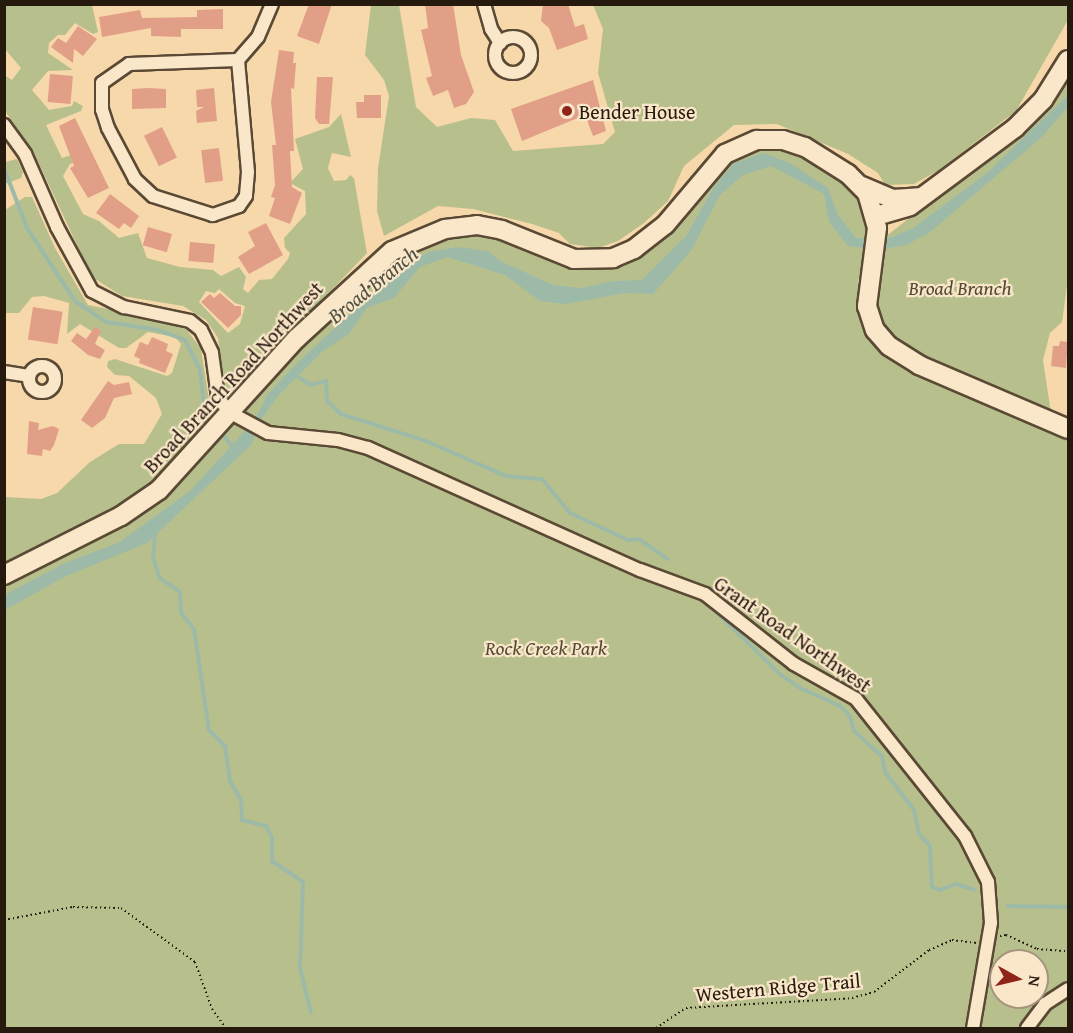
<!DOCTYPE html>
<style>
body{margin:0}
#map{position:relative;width:1073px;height:1033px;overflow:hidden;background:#f7d8aa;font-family:"Gentium Book Plus",serif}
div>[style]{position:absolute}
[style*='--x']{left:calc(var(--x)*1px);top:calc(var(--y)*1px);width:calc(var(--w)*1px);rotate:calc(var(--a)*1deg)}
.green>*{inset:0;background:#b7c08c}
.water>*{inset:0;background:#9dbaa8}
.stream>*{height:4px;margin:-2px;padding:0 2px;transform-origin:2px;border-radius:2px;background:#9dbaa8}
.building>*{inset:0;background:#e29f88;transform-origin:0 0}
.path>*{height:2px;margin-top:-1px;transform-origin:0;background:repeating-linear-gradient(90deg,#26190e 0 1.5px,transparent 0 4.5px)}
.roads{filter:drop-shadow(2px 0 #5a4935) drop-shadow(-2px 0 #5a4935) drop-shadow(0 2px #5a4935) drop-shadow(0 -2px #5a4935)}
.street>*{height:12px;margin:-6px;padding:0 6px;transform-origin:6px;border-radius:6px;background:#fae6c8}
.street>.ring{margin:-6px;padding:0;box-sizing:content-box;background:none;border:12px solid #fae6c8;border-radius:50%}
.secondary>*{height:18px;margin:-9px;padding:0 9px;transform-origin:9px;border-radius:9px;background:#fae6c8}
.dots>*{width:16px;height:16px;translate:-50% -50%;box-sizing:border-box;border:3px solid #fae6c8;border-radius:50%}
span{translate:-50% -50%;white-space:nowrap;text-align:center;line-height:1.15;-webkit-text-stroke:4.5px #fae6c8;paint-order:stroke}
.poi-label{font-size:20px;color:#26190e}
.left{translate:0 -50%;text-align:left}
.park-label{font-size:20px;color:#524b34;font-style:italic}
.street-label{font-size:20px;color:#26190e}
.water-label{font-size:21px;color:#505144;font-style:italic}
.frame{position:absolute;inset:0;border:6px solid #26190e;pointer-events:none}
.north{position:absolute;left:989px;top:949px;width:60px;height:60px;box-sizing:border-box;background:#fae6c8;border:2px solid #a5947e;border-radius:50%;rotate:98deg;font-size:16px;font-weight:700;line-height:24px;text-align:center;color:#26190e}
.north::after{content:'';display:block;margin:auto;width:21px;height:27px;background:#8f2418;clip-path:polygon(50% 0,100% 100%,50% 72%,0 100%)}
</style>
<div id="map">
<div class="green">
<div style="clip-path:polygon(evenodd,5px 5px,92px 5px,98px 32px,93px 34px,75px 23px,65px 35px,58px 35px,49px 43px,48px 53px,73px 70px,48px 71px,32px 90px,49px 110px,72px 106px,74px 101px,83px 106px,81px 111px,46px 125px,62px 158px,84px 151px,86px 156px,70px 164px,63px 176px,83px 214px,99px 221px,119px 238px,138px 233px,147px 258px,180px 267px,213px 270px,221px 276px,239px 267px,246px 277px,243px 289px,248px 293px,259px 280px,272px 279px,288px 259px,290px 253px,285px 248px,284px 238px,306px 214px,305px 191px,290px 183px,303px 169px,295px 139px,329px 127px,341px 114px,351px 157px,332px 153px,328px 168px,334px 181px,346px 180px,350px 175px,354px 178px,367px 253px,232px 395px,225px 387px,218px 338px,206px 320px,183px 306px,122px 296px,92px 277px,32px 149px,5px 111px,4px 75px,12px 80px,21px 68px,5px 49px,5px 5px,219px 289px,235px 303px,245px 306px,240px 324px,228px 333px,199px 302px,206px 291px,215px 293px,219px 289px)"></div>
<div style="clip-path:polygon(371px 5px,399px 5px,416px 107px,437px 127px,471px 118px,495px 120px,513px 151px,603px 144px,615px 132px,598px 73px,603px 29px,593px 5px,1068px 4px,1068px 20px,1016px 111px,939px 170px,914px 184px,885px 185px,878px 173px,848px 154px,777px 124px,734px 125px,684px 166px,668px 201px,644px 223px,618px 241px,598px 248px,570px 244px,559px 233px,532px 224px,473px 209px,438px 206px,384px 236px,377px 211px,378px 168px,389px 96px,384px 80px,365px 55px)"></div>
<div style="clip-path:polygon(1068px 71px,1068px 278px,1062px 322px,1050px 333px,1043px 360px,1051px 413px,938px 371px,882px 333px,871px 295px,885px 237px,931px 201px)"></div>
<div style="clip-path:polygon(evenodd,754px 147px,801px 152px,847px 184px,865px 208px,870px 229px,858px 282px,858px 312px,876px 348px,903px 367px,1068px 437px,1068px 1028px,5px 1028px,5px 581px,162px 497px,310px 330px,391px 259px,450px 234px,495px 232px,573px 265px,598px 268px,639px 252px,724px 161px,754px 147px,1001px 961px,1037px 961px,1037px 997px,1001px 997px,1001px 961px)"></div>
<div style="clip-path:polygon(17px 159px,23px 172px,21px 178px,5px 184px,5px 162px)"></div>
<div style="clip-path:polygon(25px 197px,32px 197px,55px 248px,88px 305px,164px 320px,187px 330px,201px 349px,212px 419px,162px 476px,121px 507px,5px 566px,5px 497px,41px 499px,57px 493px,90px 462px,119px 444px,144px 444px,162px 414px,156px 398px,129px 376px,115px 375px,107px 367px,108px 361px,115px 359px,167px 376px,172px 373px,181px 344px,175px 337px,148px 332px,126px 348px,119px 348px,80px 324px,67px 334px,69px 303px,44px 296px,32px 297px,19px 313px,5px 313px,5px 210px)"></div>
</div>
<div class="water">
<div style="clip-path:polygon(1068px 95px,1068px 107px,1043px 136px,929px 233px,906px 245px,878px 250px,848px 246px,829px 222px,824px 194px,771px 166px,743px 175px,720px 195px,691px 251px,653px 294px,625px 293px,566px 304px,540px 301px,505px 275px,447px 257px,420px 267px,394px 298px,367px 308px,349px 334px,323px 351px,279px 395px,262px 418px,251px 445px,147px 543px,66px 576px,5px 610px,4px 596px,12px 591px,65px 563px,118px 543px,190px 491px,254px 421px,268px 394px,296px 364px,402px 266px,429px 252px,458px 247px,488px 251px,500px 261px,553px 285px,582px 288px,613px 281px,642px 280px,686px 236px,714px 187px,733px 164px,763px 153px,790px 163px,828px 188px,838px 215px,856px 238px,887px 239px,913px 228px,987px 173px)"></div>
</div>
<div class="stream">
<div style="--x:4;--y:168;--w:64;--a:69"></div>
<div style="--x:27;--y:228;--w:87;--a:56.7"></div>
<div style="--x:75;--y:301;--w:37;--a:34"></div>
<div style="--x:106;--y:322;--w:53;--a:8.7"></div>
<div style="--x:158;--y:330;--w:29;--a:20"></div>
<div style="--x:185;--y:340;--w:34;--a:63"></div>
<div style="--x:200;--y:370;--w:43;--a:83.4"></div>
<div style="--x:295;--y:375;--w:19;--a:32"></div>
<div style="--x:311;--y:385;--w:16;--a:-15"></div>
<div style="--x:326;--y:381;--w:20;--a:87"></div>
<div style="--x:327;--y:401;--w:19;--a:43"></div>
<div style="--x:341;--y:414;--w:89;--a:17.6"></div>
<div style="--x:426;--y:441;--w:87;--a:23.6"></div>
<div style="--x:506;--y:476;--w:36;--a:5"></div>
<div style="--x:542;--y:479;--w:44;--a:50.5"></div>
<div style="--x:570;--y:513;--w:64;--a:25"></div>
<div style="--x:628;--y:540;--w:11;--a:-5"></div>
<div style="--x:639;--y:539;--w:35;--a:35"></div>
<div style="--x:224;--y:436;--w:14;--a:51"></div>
<div style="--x:151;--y:531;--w:6;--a:45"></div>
<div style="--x:155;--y:535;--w:22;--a:95"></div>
<div style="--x:153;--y:557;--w:22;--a:72"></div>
<div style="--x:160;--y:578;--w:24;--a:35"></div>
<div style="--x:180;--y:592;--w:21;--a:87"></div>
<div style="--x:181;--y:613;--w:21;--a:51"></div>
<div style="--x:194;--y:629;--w:102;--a:81.6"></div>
<div style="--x:209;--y:730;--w:23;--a:45"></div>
<div style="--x:225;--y:746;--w:35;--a:82"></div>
<div style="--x:230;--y:781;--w:22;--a:60"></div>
<div style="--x:241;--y:800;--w:20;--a:87"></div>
<div style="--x:242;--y:820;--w:25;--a:14"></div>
<div style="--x:266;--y:826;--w:13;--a:63"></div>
<div style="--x:272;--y:838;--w:23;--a:90"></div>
<div style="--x:272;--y:861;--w:37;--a:34"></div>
<div style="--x:303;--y:882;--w:86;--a:92"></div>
<div style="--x:300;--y:968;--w:45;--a:76"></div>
<div style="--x:711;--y:607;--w:98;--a:44.2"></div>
<div style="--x:781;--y:675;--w:23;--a:34"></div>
<div style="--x:800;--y:688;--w:44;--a:24.2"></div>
<div style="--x:840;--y:706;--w:14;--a:45"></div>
<div style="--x:850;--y:716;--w:16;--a:75"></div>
<div style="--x:854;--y:731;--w:38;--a:42"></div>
<div style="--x:882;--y:756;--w:16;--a:79"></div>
<div style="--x:885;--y:772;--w:48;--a:52.7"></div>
<div style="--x:914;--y:810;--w:25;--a:78"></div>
<div style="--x:919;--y:834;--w:16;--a:47"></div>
<div style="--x:930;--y:846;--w:41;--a:87.2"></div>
<div style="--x:932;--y:887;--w:9;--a:21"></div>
<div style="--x:940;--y:890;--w:17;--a:-21"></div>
<div style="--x:956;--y:884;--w:19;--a:18"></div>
<div style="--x:1008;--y:906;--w:60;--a:1"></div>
</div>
<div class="building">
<div style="clip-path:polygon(309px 4px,332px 4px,319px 44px,297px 36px)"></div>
<div style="clip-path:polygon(425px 4px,453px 4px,461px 55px,474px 92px,466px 104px,454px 108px,448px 90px,433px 96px,426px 78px,432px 76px,421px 30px,428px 28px)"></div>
<div style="clip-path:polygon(543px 4px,568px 4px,575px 27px,584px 24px,588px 39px,557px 50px,549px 28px,541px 21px)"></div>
<div style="clip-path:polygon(223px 9px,223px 29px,181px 29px,181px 37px,151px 36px,151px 28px,102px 37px,99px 17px,140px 10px,142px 18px,197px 17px,197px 10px)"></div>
<div style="clip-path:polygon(78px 26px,97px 39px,83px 56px,74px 49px,73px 63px,51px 47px,58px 38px,66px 43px)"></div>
<div style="clip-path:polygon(279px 50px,294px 52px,293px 63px,296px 63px,294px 89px,291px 88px,294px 151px,290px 151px,292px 187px,302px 193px,290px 224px,269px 216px,275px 198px,271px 197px,275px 185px,272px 145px,276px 145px,271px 102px)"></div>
<div style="left:50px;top:74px;width:23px;height:28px;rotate:5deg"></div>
<div style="clip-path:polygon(317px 77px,333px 77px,329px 124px,319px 124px,315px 118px)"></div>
<div style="clip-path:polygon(593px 80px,606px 131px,593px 136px,585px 115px,522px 141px,511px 109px)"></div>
<div style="clip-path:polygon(149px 88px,166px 89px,166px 108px,132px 109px,132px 89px)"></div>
<div style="clip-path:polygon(214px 88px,217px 121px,197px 123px,196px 111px,204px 107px,197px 107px,196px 90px)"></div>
<div style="clip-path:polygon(364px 95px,381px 95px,381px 118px,357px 118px,356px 102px,364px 102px)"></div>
<div style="clip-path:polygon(75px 118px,109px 188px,88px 198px,70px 168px,74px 166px,59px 126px)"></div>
<div style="left:162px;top:127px;width:34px;height:20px;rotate:64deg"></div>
<div style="left:219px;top:148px;width:33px;height:18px;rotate:83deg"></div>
<div style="clip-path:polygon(110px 194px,139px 216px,131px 228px,124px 223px,119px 229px,96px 213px)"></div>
<div style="clip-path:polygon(266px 223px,283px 255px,249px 274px,238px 257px,255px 246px,248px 232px)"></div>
<div style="left:148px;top:227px;width:25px;height:19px;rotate:16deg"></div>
<div style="left:190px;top:242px;width:25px;height:19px;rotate:5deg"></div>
<div style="clip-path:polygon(220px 293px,235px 306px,241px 306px,241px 315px,228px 328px,201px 302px,210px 294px,214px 298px)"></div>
<div style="left:33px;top:307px;width:30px;height:33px;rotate:9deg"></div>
<div style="clip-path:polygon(95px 327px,101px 330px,95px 344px,105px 350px,100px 359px,88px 355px,71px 341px,77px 333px,86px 339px)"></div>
<div style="clip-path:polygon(152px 337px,168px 344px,166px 351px,173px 354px,165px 373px,139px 363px,140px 359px,134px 356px,140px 342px,148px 345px)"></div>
<div style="clip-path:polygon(1060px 341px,1068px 342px,1066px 368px,1051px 366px,1053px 346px,1059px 346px)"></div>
<div style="clip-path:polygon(108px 381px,114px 385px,129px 382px,132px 394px,114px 398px,105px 418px,92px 428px,81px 420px)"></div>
<div style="clip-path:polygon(29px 421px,39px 423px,38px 430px,53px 426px,59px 429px,54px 445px,50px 451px,43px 449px,42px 456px,27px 454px)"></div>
</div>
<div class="path">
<div style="--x:4;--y:920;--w:70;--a:-10.7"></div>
<div style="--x:73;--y:907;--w:48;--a:1.2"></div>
<div style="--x:121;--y:908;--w:92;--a:36.1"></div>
<div style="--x:195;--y:962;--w:50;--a:70.1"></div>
<div style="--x:212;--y:1009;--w:24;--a:54"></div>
<div style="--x:1000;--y:936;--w:6;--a:-9"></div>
<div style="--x:1006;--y:935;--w:34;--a:24"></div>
<div style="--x:1037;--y:949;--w:31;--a:4"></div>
<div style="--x:656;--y:1028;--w:36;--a:-34"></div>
<div style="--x:686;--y:1008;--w:166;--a:-3.4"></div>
<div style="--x:852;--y:998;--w:23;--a:-15"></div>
<div style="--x:874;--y:992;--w:69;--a:-37.4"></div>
<div style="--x:929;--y:950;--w:25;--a:-23"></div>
<div style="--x:952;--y:940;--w:25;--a:7"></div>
</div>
<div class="roads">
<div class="street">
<div style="--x:484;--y:4;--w:26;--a:74"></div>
<div style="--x:491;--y:29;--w:17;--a:57"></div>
<div class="ring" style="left:495px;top:37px;width:24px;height:24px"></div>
<div style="--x:238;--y:60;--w:112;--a:84.9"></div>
<div style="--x:248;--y:172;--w:24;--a:95"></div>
<div style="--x:246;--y:196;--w:12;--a:125"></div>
<div style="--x:239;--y:206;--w:28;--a:161"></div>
<div style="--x:213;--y:215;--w:63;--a:-162.4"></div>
<div style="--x:153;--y:196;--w:25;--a:-137"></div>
<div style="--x:135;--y:179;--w:58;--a:-117.9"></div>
<div style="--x:108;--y:128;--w:19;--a:-108"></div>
<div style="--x:102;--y:110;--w:27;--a:-90"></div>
<div style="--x:102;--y:83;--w:33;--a:-35"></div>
<div style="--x:129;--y:64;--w:109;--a:-2.1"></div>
<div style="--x:238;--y:60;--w:30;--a:-49"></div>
<div style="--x:258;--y:37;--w:36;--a:-67"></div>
<div style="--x:4;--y:125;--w:36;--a:54"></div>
<div style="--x:25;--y:154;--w:80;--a:66.3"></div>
<div style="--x:57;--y:227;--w:73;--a:61.3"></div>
<div style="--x:92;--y:291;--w:36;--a:27"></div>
<div style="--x:124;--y:307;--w:67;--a:12"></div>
<div style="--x:190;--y:321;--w:14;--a:39"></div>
<div style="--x:201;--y:330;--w:25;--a:64"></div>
<div style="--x:212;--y:353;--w:44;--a:82.2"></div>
<div style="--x:218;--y:397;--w:19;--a:54"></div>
<div style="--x:229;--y:412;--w:44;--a:28.3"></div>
<div style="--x:268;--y:433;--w:70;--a:5.7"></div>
<div style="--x:338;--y:440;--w:31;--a:15"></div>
<div style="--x:368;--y:448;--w:298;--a:24.2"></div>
<div style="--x:640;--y:570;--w:69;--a:20.3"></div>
<div style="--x:705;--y:594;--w:113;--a:38.2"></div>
<div style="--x:794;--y:664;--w:71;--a:29.4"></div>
<div style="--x:856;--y:699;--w:175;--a:51.5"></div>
<div style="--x:965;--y:836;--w:51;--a:63.4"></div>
<div style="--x:988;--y:882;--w:41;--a:85.8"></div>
<div style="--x:991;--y:923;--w:107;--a:99.7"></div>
<div class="ring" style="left:29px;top:366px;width:14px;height:14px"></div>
<div style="--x:4;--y:372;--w:25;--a:9"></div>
<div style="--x:1027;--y:1028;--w:30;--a:-53"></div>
<div style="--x:1045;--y:1004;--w:27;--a:-33"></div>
</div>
<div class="secondary">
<div style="--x:862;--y:186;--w:34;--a:23"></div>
<div style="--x:893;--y:199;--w:26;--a:-4"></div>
<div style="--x:876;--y:216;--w:35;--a:-16"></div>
<div style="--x:910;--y:206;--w:131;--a:-36.6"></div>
<div style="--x:1015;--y:128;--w:40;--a:-45"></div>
<div style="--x:1043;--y:100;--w:47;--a:-58"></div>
<div style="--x:4;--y:575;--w:131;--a:-26.8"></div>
<div style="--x:121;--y:516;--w:46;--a:-34.4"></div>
<div style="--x:159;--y:490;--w:204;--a:-47.8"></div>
<div style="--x:296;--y:339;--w:130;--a:-42.5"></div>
<div style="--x:392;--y:251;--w:57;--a:-22.5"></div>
<div style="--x:445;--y:229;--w:32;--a:-7"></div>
<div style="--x:477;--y:225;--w:25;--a:11"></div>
<div style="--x:502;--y:230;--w:78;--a:21.9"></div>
<div style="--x:574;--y:259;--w:39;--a:-1"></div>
<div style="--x:613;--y:258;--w:23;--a:-23"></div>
<div style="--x:634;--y:249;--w:39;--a:-38"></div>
<div style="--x:665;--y:225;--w:93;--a:-49.8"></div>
<div style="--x:725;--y:154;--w:35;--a:-24"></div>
<div style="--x:757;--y:140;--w:26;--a:0"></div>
<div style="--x:783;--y:140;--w:23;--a:18"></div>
<div style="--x:805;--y:147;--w:51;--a:32.1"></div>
<div style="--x:848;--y:174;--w:27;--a:45"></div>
<div style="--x:867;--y:193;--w:36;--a:74"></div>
<div style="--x:877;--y:228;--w:79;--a:97.3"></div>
<div style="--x:867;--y:306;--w:25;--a:72"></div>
<div style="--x:875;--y:330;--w:21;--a:49"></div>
<div style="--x:889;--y:346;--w:36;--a:32"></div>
<div style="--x:919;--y:365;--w:162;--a:23.2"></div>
</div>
</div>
<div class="dots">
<div style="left:567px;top:111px;background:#8f2418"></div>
</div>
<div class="poi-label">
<span class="left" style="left:579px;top:111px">Bender House</span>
</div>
<div class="park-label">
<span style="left:960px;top:287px">Broad Branch</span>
<span style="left:546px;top:647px">Rock Creek Park</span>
</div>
<div class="street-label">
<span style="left:233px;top:377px;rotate:-47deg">Broad Branch Road Northwest</span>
<span style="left:793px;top:634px;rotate:35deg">Grant Road Northwest</span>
<span style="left:778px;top:987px;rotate:-5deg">Western Ridge Trail</span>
</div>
<div class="water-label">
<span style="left:373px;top:285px;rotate:-39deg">Broad Branch</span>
</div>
<div class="frame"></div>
<div class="north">N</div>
</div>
